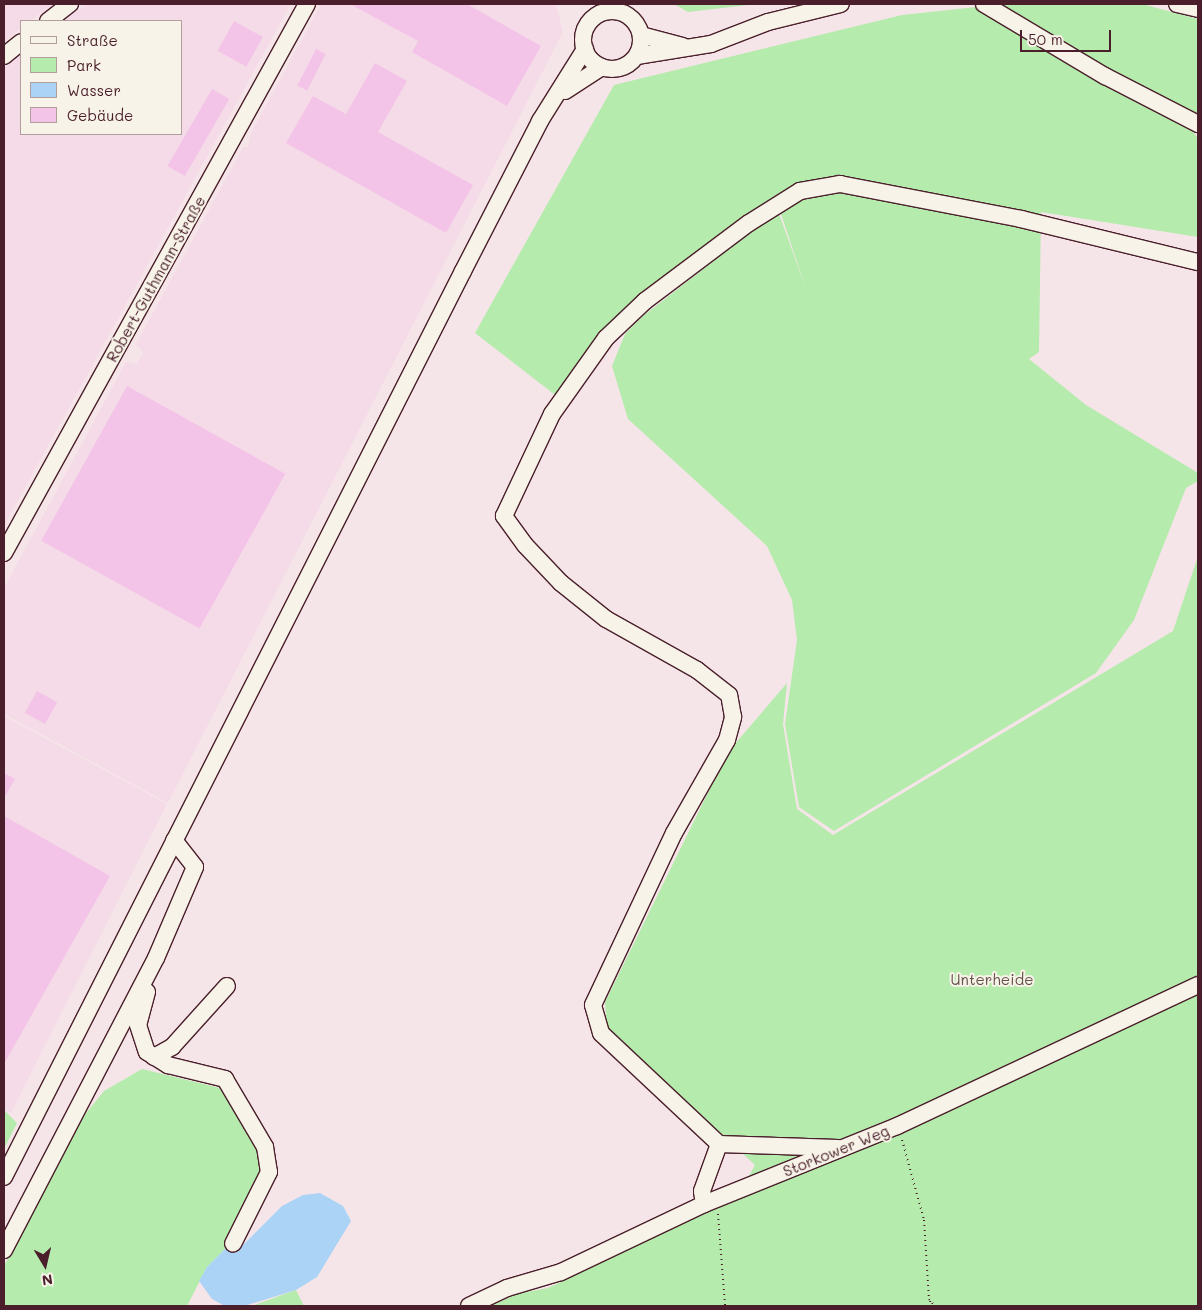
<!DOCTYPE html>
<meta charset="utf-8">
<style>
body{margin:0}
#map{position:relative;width:1202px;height:1310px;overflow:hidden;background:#f6e5e8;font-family:Mali,sans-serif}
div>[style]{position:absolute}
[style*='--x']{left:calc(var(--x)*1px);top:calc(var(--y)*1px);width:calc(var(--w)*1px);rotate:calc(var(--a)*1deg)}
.built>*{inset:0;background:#f5dbe8}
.green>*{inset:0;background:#b5ebac}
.water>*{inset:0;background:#abd3f6}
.building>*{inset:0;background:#f3c4e7;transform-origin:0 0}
.path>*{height:2px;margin-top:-1px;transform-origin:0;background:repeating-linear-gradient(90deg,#4a1f2b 0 1px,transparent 0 5px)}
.roads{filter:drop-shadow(1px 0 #4a1f2b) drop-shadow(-1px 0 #4a1f2b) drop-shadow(0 1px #4a1f2b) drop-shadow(0 -1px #4a1f2b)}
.minor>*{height:16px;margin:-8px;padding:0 8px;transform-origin:8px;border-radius:8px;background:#f7f3e8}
.minor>.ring{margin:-8px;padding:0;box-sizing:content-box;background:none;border:16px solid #f7f3e8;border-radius:50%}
span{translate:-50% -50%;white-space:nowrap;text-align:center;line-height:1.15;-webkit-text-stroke:4px #f7f3e8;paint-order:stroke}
.street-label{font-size:15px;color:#4a1f2b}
.park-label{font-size:15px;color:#65524b}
.frame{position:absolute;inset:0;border:5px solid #4a1f2b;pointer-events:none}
.legend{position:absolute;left:20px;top:20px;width:162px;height:115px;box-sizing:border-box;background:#f7f3e8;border:1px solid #b29e9c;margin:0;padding:6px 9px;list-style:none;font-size:15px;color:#4a1f2b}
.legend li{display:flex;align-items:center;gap:10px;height:25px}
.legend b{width:25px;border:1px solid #b29e9c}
.north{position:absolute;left:20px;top:1240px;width:50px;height:50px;-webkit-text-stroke:4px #f7f3e8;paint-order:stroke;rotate:171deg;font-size:14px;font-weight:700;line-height:20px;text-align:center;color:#4a1f2b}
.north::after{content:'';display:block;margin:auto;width:18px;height:22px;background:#4a1f2b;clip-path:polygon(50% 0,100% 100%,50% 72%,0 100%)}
.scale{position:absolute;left:1020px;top:30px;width:91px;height:22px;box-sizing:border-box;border:2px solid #4a1f2b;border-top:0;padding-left:6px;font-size:15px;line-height:18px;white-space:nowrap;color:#4a1f2b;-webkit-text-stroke:4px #f7f3e8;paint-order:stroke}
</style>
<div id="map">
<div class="built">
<div style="clip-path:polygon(4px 4px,53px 4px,30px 21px,21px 21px,21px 28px,4px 42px)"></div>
<div style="clip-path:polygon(87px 4px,291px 4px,4px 526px,4px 68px,21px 55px,21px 134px,181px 134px,181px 21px,64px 21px)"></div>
<div style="clip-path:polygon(321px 4px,556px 4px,563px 32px,168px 803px,4px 714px,4px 588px,126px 362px,137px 364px,143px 353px,136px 344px,243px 147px,248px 147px,251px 133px)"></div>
<div style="clip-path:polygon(4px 716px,167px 804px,11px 1113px,4px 1109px)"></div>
</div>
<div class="green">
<div style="clip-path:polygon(674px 4px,757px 4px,688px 12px)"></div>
<div style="clip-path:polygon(1004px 4px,1142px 4px,1198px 19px,1198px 116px,1193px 131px,1198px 139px,1198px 237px,1041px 212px,1039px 352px,1029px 359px,1086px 405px,1198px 473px,1198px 481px,1186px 488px,1134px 620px,1096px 673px,834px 831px,799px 807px,785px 724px,797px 640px,792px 600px,767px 546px,628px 419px,612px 366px,625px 334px,643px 316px,778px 211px,806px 289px,776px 199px,654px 286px,559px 398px,475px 333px,614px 85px,902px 15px)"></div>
<div style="clip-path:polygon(1198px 556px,1198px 1306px,491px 1306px,516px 1294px,548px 1288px,737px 1197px,755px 1165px,607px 1028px,605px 1002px,728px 752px,787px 683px,783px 724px,797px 809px,833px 835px,1173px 631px)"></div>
<div style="clip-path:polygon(142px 1069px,224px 1089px,257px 1147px,264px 1166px,226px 1248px,207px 1267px,187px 1306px,4px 1306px,4px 1266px,78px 1123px,104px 1091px)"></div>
<div style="clip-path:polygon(4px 1110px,17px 1123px,4px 1149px)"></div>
<div style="clip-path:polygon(296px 1290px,304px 1306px,253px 1306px,260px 1303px)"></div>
</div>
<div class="water">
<div style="clip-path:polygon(320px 1193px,343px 1206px,351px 1221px,317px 1277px,296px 1290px,244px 1306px,225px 1306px,212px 1299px,199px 1281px,207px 1267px,226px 1248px,236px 1252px,282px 1206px,303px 1195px)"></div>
</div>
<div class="building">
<div style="clip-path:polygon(350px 4px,467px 4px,541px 46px,507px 106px,412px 52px,418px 41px)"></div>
<div style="left:234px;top:21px;width:33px;height:34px;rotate:29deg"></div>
<div style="left:316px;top:49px;width:11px;height:41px;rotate:27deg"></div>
<div style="clip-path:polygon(375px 63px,407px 81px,378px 132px,473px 185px,446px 233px,286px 143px,313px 96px,346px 114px)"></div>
<div style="left:212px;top:89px;width:20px;height:89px;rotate:30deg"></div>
<div style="left:127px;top:386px;width:181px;height:177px;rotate:29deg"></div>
<div style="left:37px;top:691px;width:23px;height:25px;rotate:29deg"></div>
<div style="clip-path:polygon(4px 773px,15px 779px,4px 798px)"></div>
<div style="clip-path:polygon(4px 816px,110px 876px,4px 1064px)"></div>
</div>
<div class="path">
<div style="--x:902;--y:1140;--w:83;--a:74.6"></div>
<div style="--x:924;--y:1220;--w:79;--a:86.4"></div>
<div style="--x:929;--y:1299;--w:9;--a:49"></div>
<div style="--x:718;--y:1214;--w:92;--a:85.6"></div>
<div style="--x:930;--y:1301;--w:5;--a:79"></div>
</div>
<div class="roads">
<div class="minor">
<div style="--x:984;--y:4;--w:141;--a:30.8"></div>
<div style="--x:1105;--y:76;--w:105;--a:27.3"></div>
<div style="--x:1177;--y:4;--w:22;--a:13"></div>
<div class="ring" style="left:583px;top:11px;width:42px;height:42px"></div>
<div style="--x:48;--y:21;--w:28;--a:-38"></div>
<div style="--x:641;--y:35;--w:43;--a:14.7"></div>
<div style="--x:4;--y:56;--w:22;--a:-39"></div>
<div style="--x:637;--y:56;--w:75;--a:-9.2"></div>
<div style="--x:711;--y:44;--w:61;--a:-21.1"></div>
<div style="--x:768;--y:22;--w:75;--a:-13.9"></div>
<div style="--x:565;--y:91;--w:44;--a:-33"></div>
<div style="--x:4;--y:553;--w:627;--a:-61.11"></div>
<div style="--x:147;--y:992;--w:34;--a:105"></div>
<div style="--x:138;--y:1025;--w:28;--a:72"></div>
<div style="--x:147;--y:1052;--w:25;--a:32"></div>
<div style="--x:168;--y:1065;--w:59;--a:13.8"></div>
<div style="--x:225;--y:1079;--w:79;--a:59.5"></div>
<div style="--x:265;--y:1147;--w:25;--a:81"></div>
<div style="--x:269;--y:1172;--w:80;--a:116.6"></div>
<div style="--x:154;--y:1057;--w:21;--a:-29"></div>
<div style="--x:172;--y:1047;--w:82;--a:-48"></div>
<div style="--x:719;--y:1144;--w:162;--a:-136.8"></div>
<div style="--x:601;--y:1033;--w:29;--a:-106"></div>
<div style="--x:593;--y:1005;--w:190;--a:-64.8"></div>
<div style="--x:674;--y:833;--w:107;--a:-60.3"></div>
<div style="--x:727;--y:740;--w:24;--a:-75"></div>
<div style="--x:733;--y:717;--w:22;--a:-100"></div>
<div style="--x:729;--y:695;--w:41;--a:-142"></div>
<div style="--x:697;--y:670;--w:104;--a:-150.7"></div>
<div style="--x:606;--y:619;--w:58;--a:-141.3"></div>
<div style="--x:561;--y:583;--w:52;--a:-133.5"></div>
<div style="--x:525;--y:545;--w:36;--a:-126"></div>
<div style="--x:504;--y:516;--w:113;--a:-64.8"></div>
<div style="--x:552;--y:414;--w:93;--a:-54.6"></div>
<div style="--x:606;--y:338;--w:54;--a:-43.5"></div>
<div style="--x:645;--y:301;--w:130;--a:-36.9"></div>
<div style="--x:749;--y:223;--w:60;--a:-32.1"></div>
<div style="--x:800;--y:191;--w:41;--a:-9.9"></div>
<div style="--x:840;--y:184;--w:184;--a:10.9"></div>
<div style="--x:1021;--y:219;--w:182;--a:13.7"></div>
<div style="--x:4;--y:1177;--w:1016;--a:-63.13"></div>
<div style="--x:463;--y:271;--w:169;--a:-62.8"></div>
<div style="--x:540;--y:121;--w:85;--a:-58"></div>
<div style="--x:704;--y:1204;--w:13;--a:-99"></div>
<div style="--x:702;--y:1191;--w:50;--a:-70.1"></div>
<div style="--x:719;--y:1144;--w:119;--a:1.9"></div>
<div style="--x:4;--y:1250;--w:329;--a:-62.5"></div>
<div style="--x:156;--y:958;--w:99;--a:-66.8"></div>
<div style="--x:195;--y:867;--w:34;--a:-128"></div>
<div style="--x:469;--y:1306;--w:42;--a:-25.3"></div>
<div style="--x:507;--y:1288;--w:56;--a:-16.5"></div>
<div style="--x:561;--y:1272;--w:158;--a:-25.4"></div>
<div style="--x:704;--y:1204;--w:208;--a:-22"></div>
<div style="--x:897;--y:1126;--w:332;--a:-25.1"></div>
</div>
</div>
<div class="street-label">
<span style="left:156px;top:279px;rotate:-61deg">Robert-Guthmann-Straße</span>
<span style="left:836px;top:1151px;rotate:-22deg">Storkower Weg</span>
</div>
<div class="park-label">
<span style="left:992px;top:980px">Unterheide</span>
</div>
<div class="frame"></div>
<ul class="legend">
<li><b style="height:6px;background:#f7f3e8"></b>Straße</li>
<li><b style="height:14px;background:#b5ebac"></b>Park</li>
<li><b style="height:14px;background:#abd3f6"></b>Wasser</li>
<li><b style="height:14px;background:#f3c4e7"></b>Gebäude</li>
</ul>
<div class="north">N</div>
<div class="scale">50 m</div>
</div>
